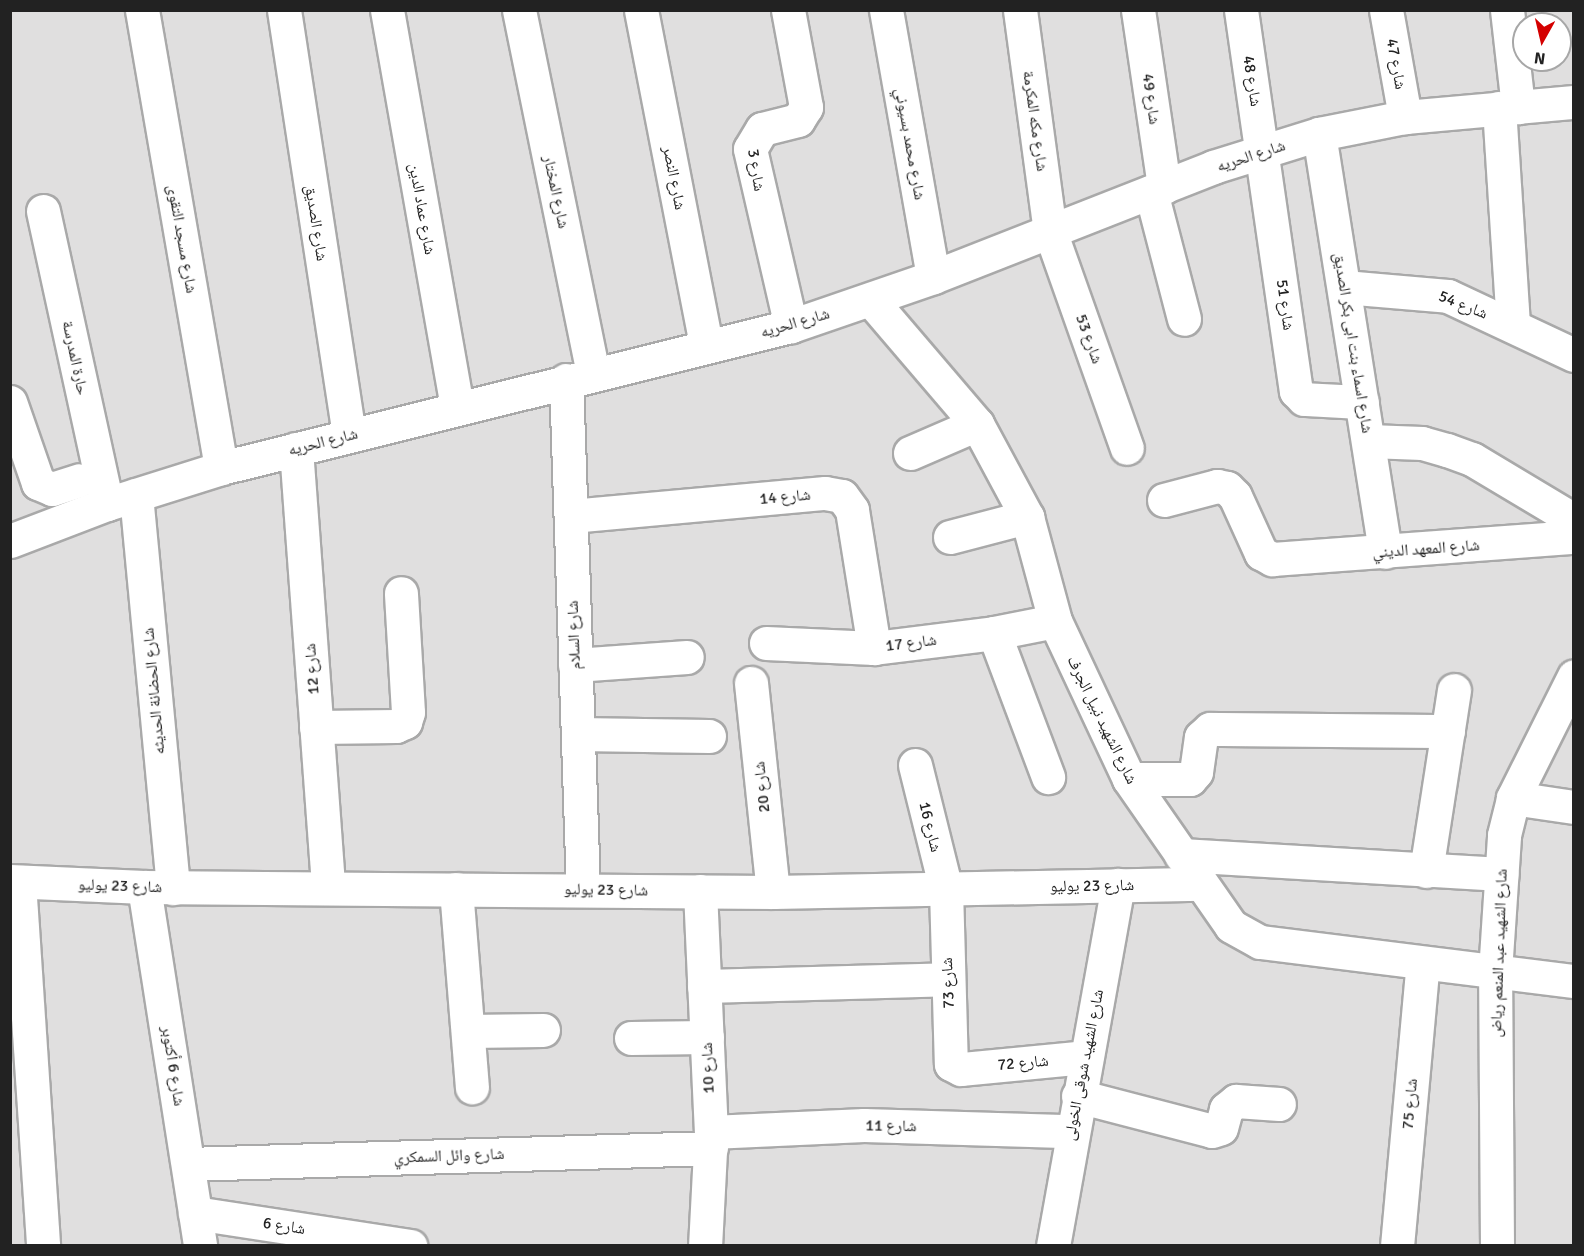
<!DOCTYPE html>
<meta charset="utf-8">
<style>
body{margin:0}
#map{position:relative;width:1584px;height:1256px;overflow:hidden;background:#f2efe9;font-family:Signika,"Noto Naskh Arabic",sans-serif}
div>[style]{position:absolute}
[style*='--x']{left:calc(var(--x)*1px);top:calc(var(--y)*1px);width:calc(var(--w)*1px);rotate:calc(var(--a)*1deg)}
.residential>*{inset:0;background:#e0dfdf}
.roads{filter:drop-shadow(2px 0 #a9a9a9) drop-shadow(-2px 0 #a9a9a9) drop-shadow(0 2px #a9a9a9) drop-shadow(0 -2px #a9a9a9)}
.minor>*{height:33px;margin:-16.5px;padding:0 16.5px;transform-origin:16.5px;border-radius:16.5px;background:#fff}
span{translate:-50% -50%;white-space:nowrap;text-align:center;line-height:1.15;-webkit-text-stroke:4.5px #fff;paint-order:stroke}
.street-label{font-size:16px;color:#222}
.frame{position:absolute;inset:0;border:12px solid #222;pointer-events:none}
.north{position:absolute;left:1512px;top:12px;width:60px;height:60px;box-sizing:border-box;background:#fff;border:2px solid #a7a7a7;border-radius:50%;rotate:188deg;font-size:16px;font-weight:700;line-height:24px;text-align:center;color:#222}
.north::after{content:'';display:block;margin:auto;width:21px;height:27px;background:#d40000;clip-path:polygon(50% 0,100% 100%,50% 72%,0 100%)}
</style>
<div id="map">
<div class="residential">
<div style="clip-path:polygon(evenodd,11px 11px,1573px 11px,1573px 1245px,11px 1245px,11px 11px,1524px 24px,1560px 24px,1560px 60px,1524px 60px,1524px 24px)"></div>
</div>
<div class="roads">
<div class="minor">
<div style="--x:142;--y:10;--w:465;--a:80.2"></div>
<div style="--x:284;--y:10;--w:430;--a:81.3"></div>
<div style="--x:387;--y:10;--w:404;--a:80"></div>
<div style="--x:519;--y:10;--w:370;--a:78.5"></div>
<div style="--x:641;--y:10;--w:341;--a:79"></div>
<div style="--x:788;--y:10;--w:99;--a:79.5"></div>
<div style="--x:806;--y:107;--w:15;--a:122"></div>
<div style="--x:798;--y:120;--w:37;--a:166"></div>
<div style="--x:762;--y:129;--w:23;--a:121"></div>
<div style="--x:750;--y:149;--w:182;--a:77"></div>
<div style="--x:886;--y:10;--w:271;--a:80"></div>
<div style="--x:1020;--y:10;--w:223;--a:82.3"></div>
<div style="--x:1050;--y:231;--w:230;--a:70.5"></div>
<div style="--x:1138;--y:10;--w:179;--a:81.6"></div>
<div style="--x:1241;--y:10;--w:385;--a:81.8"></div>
<div style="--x:1296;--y:391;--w:11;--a:45"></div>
<div style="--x:1304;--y:399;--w:58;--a:3"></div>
<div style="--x:1386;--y:10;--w:109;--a:79.9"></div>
<div style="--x:1507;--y:10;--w:98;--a:83.5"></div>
<div style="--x:1499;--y:108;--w:218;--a:86.3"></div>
<div style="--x:1319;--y:134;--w:423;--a:81"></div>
<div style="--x:1151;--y:192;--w:131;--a:75.4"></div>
<div style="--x:43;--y:211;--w:300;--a:77.7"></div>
<div style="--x:1344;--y:287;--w:104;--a:4.9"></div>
<div style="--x:1448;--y:296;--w:139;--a:25.1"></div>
<div style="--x:871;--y:300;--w:163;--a:49.5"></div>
<div style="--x:977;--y:424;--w:106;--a:61.7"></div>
<div style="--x:1027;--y:517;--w:108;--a:74.9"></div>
<div style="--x:1055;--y:621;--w:174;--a:64.9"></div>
<div style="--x:1129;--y:779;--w:179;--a:55.2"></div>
<div style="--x:1231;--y:926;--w:33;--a:29"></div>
<div style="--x:1260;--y:942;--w:316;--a:7.1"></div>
<div style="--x:566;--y:380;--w:510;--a:88.09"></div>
<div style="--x:10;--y:402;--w:86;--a:70.9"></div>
<div style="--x:38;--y:483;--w:15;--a:23"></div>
<div style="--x:52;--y:489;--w:28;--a:-18"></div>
<div style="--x:1369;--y:441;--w:53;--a:2.2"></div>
<div style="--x:1422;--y:443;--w:26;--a:16"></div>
<div style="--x:1447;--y:450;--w:27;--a:20"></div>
<div style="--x:1472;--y:459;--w:119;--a:30.9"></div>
<div style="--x:296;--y:449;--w:440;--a:85.8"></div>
<div style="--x:910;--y:453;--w:73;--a:-23.4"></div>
<div style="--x:136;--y:495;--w:395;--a:84.6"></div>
<div style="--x:1164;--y:500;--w:55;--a:-14.8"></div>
<div style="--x:1217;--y:486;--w:10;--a:11"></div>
<div style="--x:1227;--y:488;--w:11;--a:45"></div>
<div style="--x:1235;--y:496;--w:63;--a:65.5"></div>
<div style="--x:1261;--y:553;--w:13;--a:29"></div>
<div style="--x:1272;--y:559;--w:303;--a:-4.2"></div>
<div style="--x:571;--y:516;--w:255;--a:-5.2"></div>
<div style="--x:825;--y:493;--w:17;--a:10"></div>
<div style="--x:842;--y:496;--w:17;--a:54"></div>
<div style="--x:852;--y:510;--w:140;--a:80.9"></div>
<div style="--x:950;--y:537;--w:80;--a:-14.6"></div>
<div style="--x:10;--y:541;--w:104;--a:-20.9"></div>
<div style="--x:107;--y:504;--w:120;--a:-17.5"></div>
<div style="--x:221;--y:468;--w:587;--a:-13.99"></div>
<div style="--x:791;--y:326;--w:150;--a:-19"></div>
<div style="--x:933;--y:277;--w:301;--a:-21.4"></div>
<div style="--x:1213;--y:167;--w:111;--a:-17.3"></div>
<div style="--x:1319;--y:134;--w:88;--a:-11.2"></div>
<div style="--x:1405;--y:117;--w:170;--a:-5.1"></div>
<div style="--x:994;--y:633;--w:154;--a:69.4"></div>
<div style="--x:766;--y:643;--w:108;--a:2.7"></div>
<div style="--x:874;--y:648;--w:121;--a:-7.1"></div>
<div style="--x:994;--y:633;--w:62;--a:-11.1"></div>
<div style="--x:575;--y:665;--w:112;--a:-4.1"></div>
<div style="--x:751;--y:683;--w:210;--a:84"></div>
<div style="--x:316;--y:727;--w:80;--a:-0.7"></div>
<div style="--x:396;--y:726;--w:10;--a:-24"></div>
<div style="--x:405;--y:722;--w:10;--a:-73"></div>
<div style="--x:408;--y:712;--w:119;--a:-93.4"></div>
<div style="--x:578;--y:734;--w:131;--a:0.9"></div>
<div style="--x:915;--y:765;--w:128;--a:76"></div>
<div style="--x:946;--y:889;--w:175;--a:88.4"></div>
<div style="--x:951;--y:1064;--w:11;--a:27"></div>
<div style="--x:961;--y:1069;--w:126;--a:-5.5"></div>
<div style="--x:1129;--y:779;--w:61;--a:0"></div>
<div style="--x:1190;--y:779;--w:9;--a:-49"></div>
<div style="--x:1196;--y:772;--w:35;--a:-82"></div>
<div style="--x:1201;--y:737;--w:12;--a:-42"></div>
<div style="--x:1210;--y:729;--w:238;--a:0.5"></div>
<div style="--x:1513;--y:798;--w:62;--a:8.4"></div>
<div style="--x:1181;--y:855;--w:321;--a:3.4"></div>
<div style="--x:1426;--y:871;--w:183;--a:-81.2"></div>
<div style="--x:10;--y:881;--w:134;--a:2.6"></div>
<div style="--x:144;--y:887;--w:629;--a:0.46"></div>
<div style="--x:773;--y:892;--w:428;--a:-1.1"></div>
<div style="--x:19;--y:882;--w:365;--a:86.2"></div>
<div style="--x:144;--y:887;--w:363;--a:81.1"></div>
<div style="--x:456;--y:889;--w:199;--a:85.4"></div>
<div style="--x:700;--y:891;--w:241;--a:87.4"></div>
<div style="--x:711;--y:1132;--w:114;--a:93"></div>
<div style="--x:704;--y:986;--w:244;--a:-1.6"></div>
<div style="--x:468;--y:1031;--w:75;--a:-0.8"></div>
<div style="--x:631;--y:1038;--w:76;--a:-0.8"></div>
<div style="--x:1078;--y:1096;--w:138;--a:14.6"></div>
<div style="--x:1212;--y:1131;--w:9;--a:-18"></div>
<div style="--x:1221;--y:1128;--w:20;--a:-75"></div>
<div style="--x:1226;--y:1109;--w:13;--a:-39"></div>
<div style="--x:1236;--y:1101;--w:43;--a:4"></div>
<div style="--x:711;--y:1132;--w:153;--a:-2.6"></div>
<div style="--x:864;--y:1125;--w:207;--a:1.7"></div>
<div style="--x:188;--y:1164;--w:523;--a:-1.75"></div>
<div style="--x:195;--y:1213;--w:218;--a:8.7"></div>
<div style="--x:1053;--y:1246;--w:367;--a:-79.8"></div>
<div style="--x:1397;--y:1246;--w:284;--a:-84.8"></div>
<div style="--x:1497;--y:1246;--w:274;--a:-90.4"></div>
<div style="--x:1495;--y:972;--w:137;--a:-86.2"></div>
<div style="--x:1504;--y:835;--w:38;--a:-76"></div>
<div style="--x:1513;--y:798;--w:136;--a:-63.4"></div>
</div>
</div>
<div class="street-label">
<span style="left:1396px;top:64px;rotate:80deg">شارع 47</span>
<span style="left:1252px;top:81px;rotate:81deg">شارع 48</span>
<span style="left:1151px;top:99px;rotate:82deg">شارع 49</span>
<span style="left:1035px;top:121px;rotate:82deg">شارع مكه المكرمة</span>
<span style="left:910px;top:144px;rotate:80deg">شارع محمد بسيوني</span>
<span style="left:1251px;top:156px;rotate:-18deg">شارع الحريه</span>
<span style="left:756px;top:170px;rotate:81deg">شارع 3</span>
<span style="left:674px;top:178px;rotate:79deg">شارع النصر</span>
<span style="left:556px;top:192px;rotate:78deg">شارع المختار</span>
<span style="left:422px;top:209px;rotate:80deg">شارع عماد الدين</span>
<span style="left:316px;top:223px;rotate:81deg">شارع الصديق</span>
<span style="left:182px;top:239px;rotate:80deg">شارع مسجد التقوى</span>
<span style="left:1285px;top:305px;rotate:82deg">شارع 51</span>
<span style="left:1463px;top:305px;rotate:22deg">شارع 54</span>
<span style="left:795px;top:323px;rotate:-16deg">شارع الحريه</span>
<span style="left:1089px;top:339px;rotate:70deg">شارع 53</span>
<span style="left:1353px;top:343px;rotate:81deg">شارع اسماء بنت ابى بكر الصديق</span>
<span style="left:75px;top:358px;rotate:78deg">حارة المدرسة</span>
<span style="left:323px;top:442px;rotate:-14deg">شارع الحريه</span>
<span style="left:785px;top:497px;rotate:-5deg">شارع 14</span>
<span style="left:1426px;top:549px;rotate:-4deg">شارع المعهد الديني</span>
<span style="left:574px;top:635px;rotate:-92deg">شارع السلام</span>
<span style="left:911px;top:643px;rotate:-7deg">شارع 17</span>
<span style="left:312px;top:669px;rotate:-94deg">شارع 12</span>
<span style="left:154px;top:691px;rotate:-95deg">شارع الحضانة الحديثه</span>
<span style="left:1102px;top:720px;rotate:64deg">شارع الشهيد نبيل الجرف</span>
<span style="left:762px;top:787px;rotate:-96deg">شارع 20</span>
<span style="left:930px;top:827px;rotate:76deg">شارع 16</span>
<span style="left:120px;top:886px;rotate:2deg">شارع 23 يوليو</span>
<span style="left:1092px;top:886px;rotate:-1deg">شارع 23 يوليو</span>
<span style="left:606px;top:890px;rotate:1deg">شارع 23 يوليو</span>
<span style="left:1499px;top:953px;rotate:-88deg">شارع الشهيد عبد المنعم رياض</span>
<span style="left:948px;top:983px;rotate:-92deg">شارع 73</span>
<span style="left:1023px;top:1063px;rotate:-5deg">شارع 72</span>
<span style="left:1084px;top:1065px;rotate:-79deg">شارع الشهيد شوقى الخولى</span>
<span style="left:173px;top:1066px;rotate:81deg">شارع 6 أكتوبر</span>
<span style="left:708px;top:1068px;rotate:-92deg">شارع 10</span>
<span style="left:1410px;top:1104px;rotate:-85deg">شارع 75</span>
<span style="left:891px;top:1126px;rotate:1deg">شارع 11</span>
<span style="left:449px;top:1156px;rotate:-2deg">شارع وائل السمكري</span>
<span style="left:284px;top:1226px;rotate:9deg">شارع 6</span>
</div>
<div class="frame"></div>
<div class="north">N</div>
</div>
